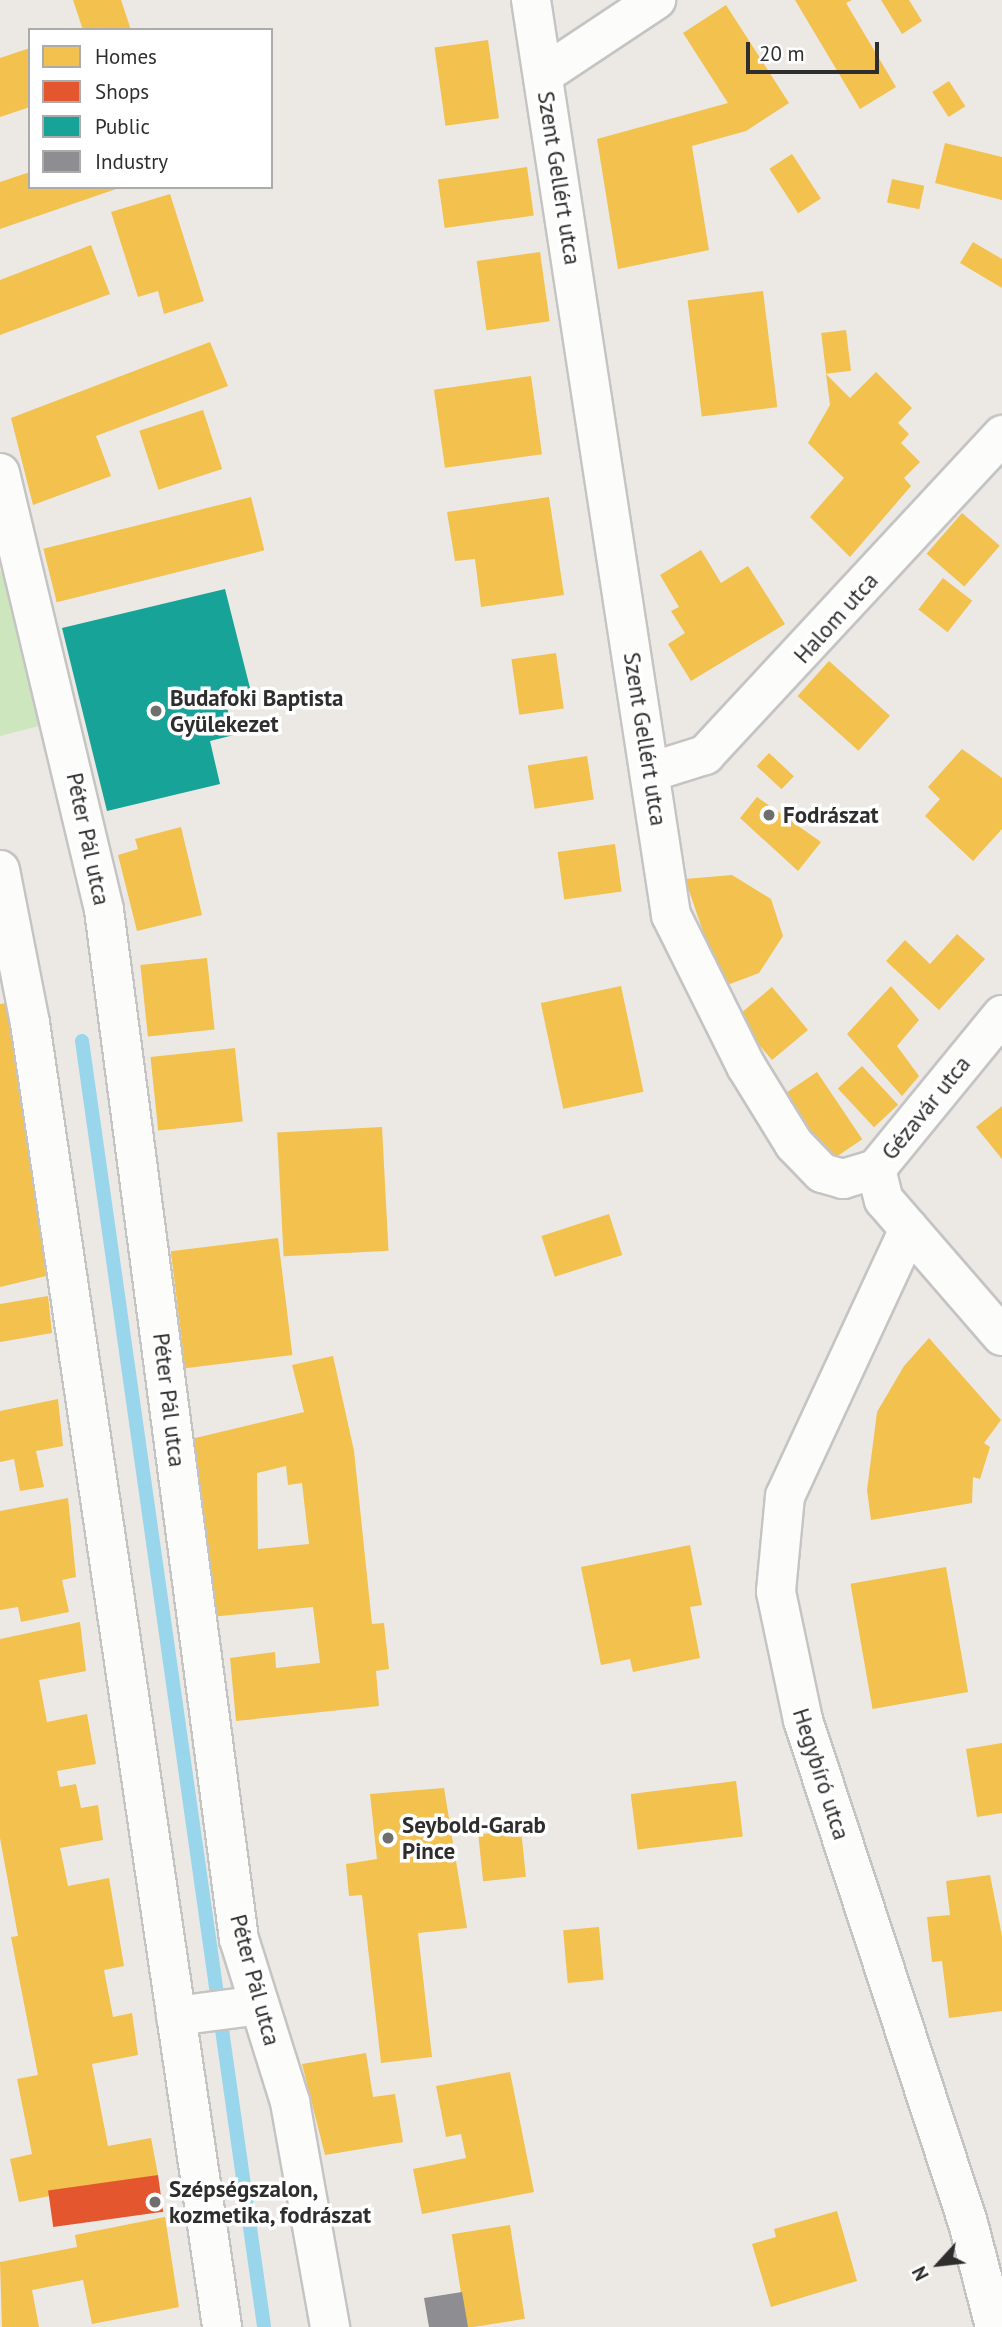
<!DOCTYPE html>
<meta charset="utf-8">
<style>
body{margin:0}
#map{position:relative;width:1002px;height:2327px;overflow:hidden;background:#ece8e4;font-family:"PT Sans",sans-serif}
div>[style]{position:absolute}
[style*='--x']{left:calc(var(--x)*1px);top:calc(var(--y)*1px);width:calc(var(--w)*1px);rotate:calc(var(--a)*1deg)}
.green>*{inset:0;background:#cee6be}
.homes>*{inset:0;background:#f2c14e;transform-origin:0 0}
.shops>*{inset:0;background:#e4572e;transform-origin:0 0}
.public>*{inset:0;background:#17a398}
.industry>*{inset:0;background:#8d8d92}
.stream>*{height:14px;margin:-7px;padding:0 7px;transform-origin:7px;border-radius:7px;background:#99d6ec}
.roads{filter:drop-shadow(2px 0 #c5c4c5) drop-shadow(-2px 0 #c5c4c5) drop-shadow(0 2px #c5c4c5) drop-shadow(0 -2px #c5c4c5)}
.street>*{height:38px;margin:-19px;padding:0 19px;transform-origin:19px;border-radius:19px;background:#fcfcfb}
.dots>*{width:19px;height:19px;translate:-50% -50%;box-sizing:border-box;border:4px solid #fff;border-radius:50%}
span{translate:-50% -50%;white-space:nowrap;text-align:center;line-height:1.15;-webkit-text-stroke:7px #fff;paint-order:stroke}
.street-label{font-size:23px;color:#2e2e2e}
.poi-label{font-size:23px;color:#2e2e2e;font-weight:700}
.left{translate:0 -50%;text-align:left}
.legend{position:absolute;left:28px;top:28px;width:245px;height:161px;box-sizing:border-box;background:#fff;border:2px solid #ababab;margin:0;padding:9px 12px;list-style:none;font-size:21px;color:#2e2e2e}
.legend li{display:flex;align-items:center;gap:14px;height:35px}
.legend b{width:35px;border:2px solid #ababab}
.north{position:absolute;left:904px;top:2229px;width:70px;height:70px;-webkit-text-stroke:5px #fff;paint-order:stroke;rotate:243deg;font-size:19px;font-weight:700;line-height:28px;text-align:center;color:#2e2e2e}
.north::after{content:'';display:block;margin:auto;width:24px;height:32px;background:#2e2e2e;clip-path:polygon(50% 0,100% 100%,50% 72%,0 100%)}
.scale{position:absolute;left:746px;top:42px;width:133px;height:32px;box-sizing:border-box;border:4px solid #2e2e2e;border-top:0;padding-left:9px;font-size:21px;line-height:24px;white-space:nowrap;color:#2e2e2e;-webkit-text-stroke:5px #fff;paint-order:stroke}
</style>
<div id="map">
<div class="green">
<div style="clip-path:polygon(0 570px,9px 585px,43px 725px,0 736px)"></div>
</div>
<div class="homes">
<div style="clip-path:polygon(73px 0,121px 0,131px 30px,83px 30px)"></div>
<div style="clip-path:polygon(795px 0,852px 0,846px 3px,896px 87px,860px 109px)"></div>
<div style="clip-path:polygon(881px 0,909px 0,922px 21px,902px 34px)"></div>
<div style="clip-path:polygon(726px 5px,789px 103px,746px 131px,692px 146px,709px 250px,618px 269px,597px 139px,728px 103px,683px 33px)"></div>
<div style="left:488px;top:40px;width:79px;height:54px;rotate:82deg"></div>
<div style="clip-path:polygon(30px 48px,30px 107px,0 117px,0 58px)"></div>
<div style="left:949px;top:81px;width:30px;height:20px;rotate:57deg"></div>
<div style="clip-path:polygon(945px 143px,1002px 157px,1002px 200px,935px 183px)"></div>
<div style="left:792px;top:154px;width:53px;height:27px;rotate:57deg"></div>
<div style="left:527px;top:167px;width:49px;height:90px;rotate:82deg"></div>
<div style="clip-path:polygon(30px 172px,30px 187px,119px 188px,0 229px,0 182px)"></div>
<div style="left:892px;top:179px;width:33px;height:24px;rotate:12deg"></div>
<div style="clip-path:polygon(170px 194px,204px 301px,164px 314px,158px 291px,138px 297px,111px 212px)"></div>
<div style="clip-path:polygon(973px 242px,1002px 259px,1002px 288px,960px 263px)"></div>
<div style="clip-path:polygon(91px 245px,110px 294px,0 335px,0 280px)"></div>
<div style="left:540px;top:252px;width:70px;height:64px;rotate:82deg"></div>
<div style="left:763px;top:291px;width:117px;height:76px;rotate:83deg"></div>
<div style="left:846px;top:330px;width:41px;height:25px;rotate:83deg"></div>
<div style="clip-path:polygon(210px 342px,228px 386px,96px 436px,111px 476px,33px 505px,11px 418px)"></div>
<div style="clip-path:polygon(876px 372px,912px 408px,898px 423px,909px 434px,901px 443px,920px 462px,904px 478px,911px 486px,850px 557px,810px 517px,844px 478px,808px 443px,830px 405px,826px 374px,850px 398px)"></div>
<div style="left:531px;top:376px;width:79px;height:98px;rotate:82deg"></div>
<div style="left:203px;top:410px;width:62px;height:67px;rotate:72deg"></div>
<div style="left:251px;top:497px;width:55px;height:214px;rotate:76deg"></div>
<div style="clip-path:polygon(549px 497px,564px 595px,481px 607px,475px 559px,455px 561px,447px 512px)"></div>
<div style="left:962px;top:513px;width:50px;height:54px;rotate:41deg"></div>
<div style="clip-path:polygon(701px 550px,721px 583px,748px 566px,785px 624px,691px 681px,668px 644px,685px 633px,671px 611px,679px 607px,660px 575px)"></div>
<div style="left:943px;top:578px;width:37px;height:40px;rotate:38deg"></div>
<div style="left:556px;top:653px;width:56px;height:45px;rotate:82deg"></div>
<div style="left:829px;top:661px;width:82px;height:47px;rotate:42deg"></div>
<div style="clip-path:polygon(962px 749px,1002px 778px,1002px 829px,973px 861px,925px 816px,940px 799px,928px 787px)"></div>
<div style="left:769px;top:753px;width:34px;height:18px;rotate:43deg"></div>
<div style="left:587px;top:756px;width:44px;height:60px;rotate:81deg"></div>
<div style="clip-path:polygon(757px 797px,821px 842px,798px 871px,740px 818px)"></div>
<div style="clip-path:polygon(181px 827px,202px 915px,137px 931px,118px 855px,138px 849px,135px 839px)"></div>
<div style="left:615px;top:844px;width:48px;height:58px;rotate:82deg"></div>
<div style="clip-path:polygon(732px 875px,771px 899px,783px 936px,759px 973px,722px 987px,685px 879px)"></div>
<div style="clip-path:polygon(957px 934px,985px 959px,939px 1010px,886px 961px,905px 940px,930px 964px)"></div>
<div style="left:207px;top:958px;width:72px;height:67px;rotate:84deg"></div>
<div style="left:621px;top:986px;width:108px;height:82px;rotate:78deg"></div>
<div style="clip-path:polygon(891px 986px,919px 1020px,897px 1046px,919px 1076px,902px 1096px,847px 1034px)"></div>
<div style="left:772px;top:987px;width:56px;height:47px;rotate:50deg"></div>
<div style="clip-path:polygon(9px 1003px,46px 1276px,0 1287px,0 1004px)"></div>
<div style="left:235px;top:1048px;width:74px;height:85px;rotate:84deg"></div>
<div style="left:862px;top:1066px;width:53px;height:33px;rotate:47deg"></div>
<div style="left:817px;top:1072px;width:81px;height:42px;rotate:56deg"></div>
<div style="clip-path:polygon(1002px 1106px,1002px 1159px,976px 1127px)"></div>
<div style="left:382px;top:1127px;width:124px;height:105px;rotate:87deg"></div>
<div style="left:609px;top:1214px;width:43px;height:71px;rotate:72deg"></div>
<div style="left:278px;top:1238px;width:118px;height:108px;rotate:83deg"></div>
<div style="clip-path:polygon(48px 1296px,52px 1333px,0 1342px,0 1304px)"></div>
<div style="clip-path:polygon(929px 1338px,1001px 1420px,984px 1443px,990px 1447px,980px 1479px,973px 1477px,972px 1503px,871px 1520px,867px 1490px,877px 1412px,904px 1366px)"></div>
<div style="clip-path:polygon(evenodd,333px 1356px,354px 1451px,372px 1624px,384px 1623px,389px 1669px,376px 1671px,379px 1706px,236px 1721px,230px 1658px,275px 1652px,276px 1668px,320px 1663px,313px 1607px,210px 1617px,191px 1439px,304px 1412px,292px 1365px,333px 1356px,286px 1466px,288px 1485px,302px 1483px,309px 1544px,258px 1549px,257px 1473px,286px 1466px)"></div>
<div style="clip-path:polygon(58px 1399px,63px 1446px,36px 1451px,44px 1487px,20px 1491px,14px 1459px,0 1462px,0 1411px)"></div>
<div style="clip-path:polygon(68px 1498px,76px 1577px,62px 1580px,69px 1612px,21px 1622px,18px 1607px,0 1610px,0 1511px)"></div>
<div style="clip-path:polygon(690px 1545px,702px 1605px,690px 1607px,700px 1658px,633px 1672px,630px 1659px,601px 1665px,581px 1567px)"></div>
<div style="left:946px;top:1567px;width:127px;height:97px;rotate:80deg"></div>
<div style="clip-path:polygon(80px 1622px,86px 1671px,39px 1680px,47px 1722px,87px 1714px,96px 1764px,57px 1771px,60px 1787px,76px 1784px,81px 1808px,98px 1805px,103px 1840px,60px 1848px,68px 1886px,109px 1878px,124px 1966px,104px 1970px,113px 2017px,132px 2013px,138px 2055px,92px 2064px,108px 2146px,151px 2138px,158px 2175px,19px 2202px,10px 2159px,32px 2154px,17px 2079px,38px 2075px,11px 1937px,18px 1936px,0 1838px,0 1639px)"></div>
<div style="clip-path:polygon(1002px 1743px,1002px 1813px,977px 1817px,966px 1749px)"></div>
<div style="left:736px;top:1781px;width:56px;height:106px;rotate:83deg"></div>
<div style="clip-path:polygon(444px 1788px,467px 1928px,418px 1933px,432px 2057px,381px 2063px,362px 1895px,349px 1896px,346px 1864px,377px 1859px,370px 1794px)"></div>
<div style="left:521px;top:1830px;width:47px;height:43px;rotate:84deg"></div>
<div style="clip-path:polygon(990px 1875px,1002px 1936px,1002px 2011px,949px 2018px,942px 1961px,932px 1962px,927px 1917px,950px 1915px,946px 1881px)"></div>
<div style="left:599px;top:1927px;width:53px;height:36px;rotate:85deg"></div>
<div style="clip-path:polygon(366px 2053px,373px 2097px,395px 2094px,403px 2142px,325px 2155px,302px 2064px)"></div>
<div style="clip-path:polygon(510px 2072px,534px 2192px,422px 2214px,413px 2169px,466px 2158px,461px 2134px,446px 2137px,436px 2086px)"></div>
<div style="clip-path:polygon(837px 2211px,857px 2281px,771px 2307px,752px 2244px,776px 2237px,774px 2229px)"></div>
<div style="clip-path:polygon(165px 2217px,179px 2307px,92px 2324px,83px 2280px,32px 2290px,39px 2327px,2px 2327px,0 2262px,77px 2247px,75px 2235px)"></div>
<div style="left:510px;top:2225px;width:95px;height:59px;rotate:81deg"></div>
</div>
<div class="shops">
<div style="left:158px;top:2175px;width:37px;height:111px;rotate:82deg"></div>
</div>
<div class="public">
<div style="clip-path:polygon(225px 589px,250px 688px,224px 695px,234px 735px,210px 741px,220px 784px,107px 811px,62px 628px)"></div>
</div>
<div class="industry">
<div style="clip-path:polygon(462px 2292px,468px 2327px,429px 2327px,424px 2298px)"></div>
</div>
<div class="stream">
<div style="--x:82;--y:1041;--w:1299;--a:81.94"></div>
</div>
<div class="roads">
<div class="street">
<div style="--x:531;--y:0;--w:926;--a:81.3"></div>
<div style="--x:671;--y:915;--w:169;--a:63.6"></div>
<div style="--x:746;--y:1066;--w:92;--a:58.4"></div>
<div style="--x:794;--y:1144;--w:40;--a:46"></div>
<div style="--x:822;--y:1173;--w:22;--a:16"></div>
<div style="--x:843;--y:1179;--w:34;--a:-17"></div>
<div style="--x:543;--y:75;--w:136;--a:-33.6"></div>
<div style="--x:0;--y:473;--w:449;--a:76.6"></div>
<div style="--x:104;--y:910;--w:1038;--a:82.53"></div>
<div style="--x:239;--y:1939;--w:171;--a:72.6"></div>
<div style="--x:290;--y:2102;--w:229;--a:79.9"></div>
<div style="--x:651;--y:772;--w:57;--a:-17.5"></div>
<div style="--x:705;--y:755;--w:437;--a:-47.1"></div>
<div style="--x:0;--y:870;--w:156;--a:78.9"></div>
<div style="--x:30;--y:1023;--w:1318;--a:81.62"></div>
<div style="--x:876;--y:1169;--w:32;--a:76"></div>
<div style="--x:884;--y:1200;--w:180;--a:49.1"></div>
<div style="--x:876;--y:1169;--w:199;--a:-50.7"></div>
<div style="--x:909;--y:1229;--w:294;--a:114.9"></div>
<div style="--x:785;--y:1496;--w:96;--a:95.4"></div>
<div style="--x:776;--y:1592;--w:131;--a:78.1"></div>
<div style="--x:803;--y:1720;--w:529;--a:71.84"></div>
<div style="--x:968;--y:2223;--w:107;--a:75.4"></div>
<div style="--x:176;--y:2016;--w:84;--a:-7.5"></div>
</div>
</div>
<div class="dots">
<div style="left:156px;top:711px;background:#706f6e"></div>
<div style="left:769px;top:815px;background:#706f6e"></div>
<div style="left:388px;top:1838px;background:#706f6e"></div>
<div style="left:155px;top:2202px;background:#706f6e"></div>
</div>
<div class="street-label">
<span style="left:559px;top:178px;rotate:81deg">Szent Gellért utca</span>
<span style="left:836px;top:618px;rotate:-48deg">Halom utca</span>
<span style="left:645px;top:739px;rotate:81deg">Szent Gellért utca</span>
<span style="left:88px;top:839px;rotate:78deg">Péter Pál utca</span>
<span style="left:926px;top:1108px;rotate:-51deg">Gézavár utca</span>
<span style="left:169px;top:1400px;rotate:83deg">Péter Pál utca</span>
<span style="left:821px;top:1774px;rotate:72deg">Hegybíró utca</span>
<span style="left:255px;top:1980px;rotate:75deg">Péter Pál utca</span>
</div>
<div class="poi-label">
<span class="left" style="left:170px;top:711px">Budafoki Baptista<br>Gyülekezet</span>
<span class="left" style="left:783px;top:815px">Fodrászat</span>
<span class="left" style="left:402px;top:1838px">Seybold-Garab<br>Pince</span>
<span class="left" style="left:169px;top:2202px">Szépségszalon,<br>kozmetika, fodrászat</span>
</div>
<ul class="legend">
<li><b style="height:19px;background:#f2c14e"></b>Homes</li>
<li><b style="height:19px;background:#e4572e"></b>Shops</li>
<li><b style="height:19px;background:#17a398"></b>Public</li>
<li><b style="height:19px;background:#8d8d92"></b>Industry</li>
</ul>
<div class="north">N</div>
<div class="scale">20 m</div>
</div>
